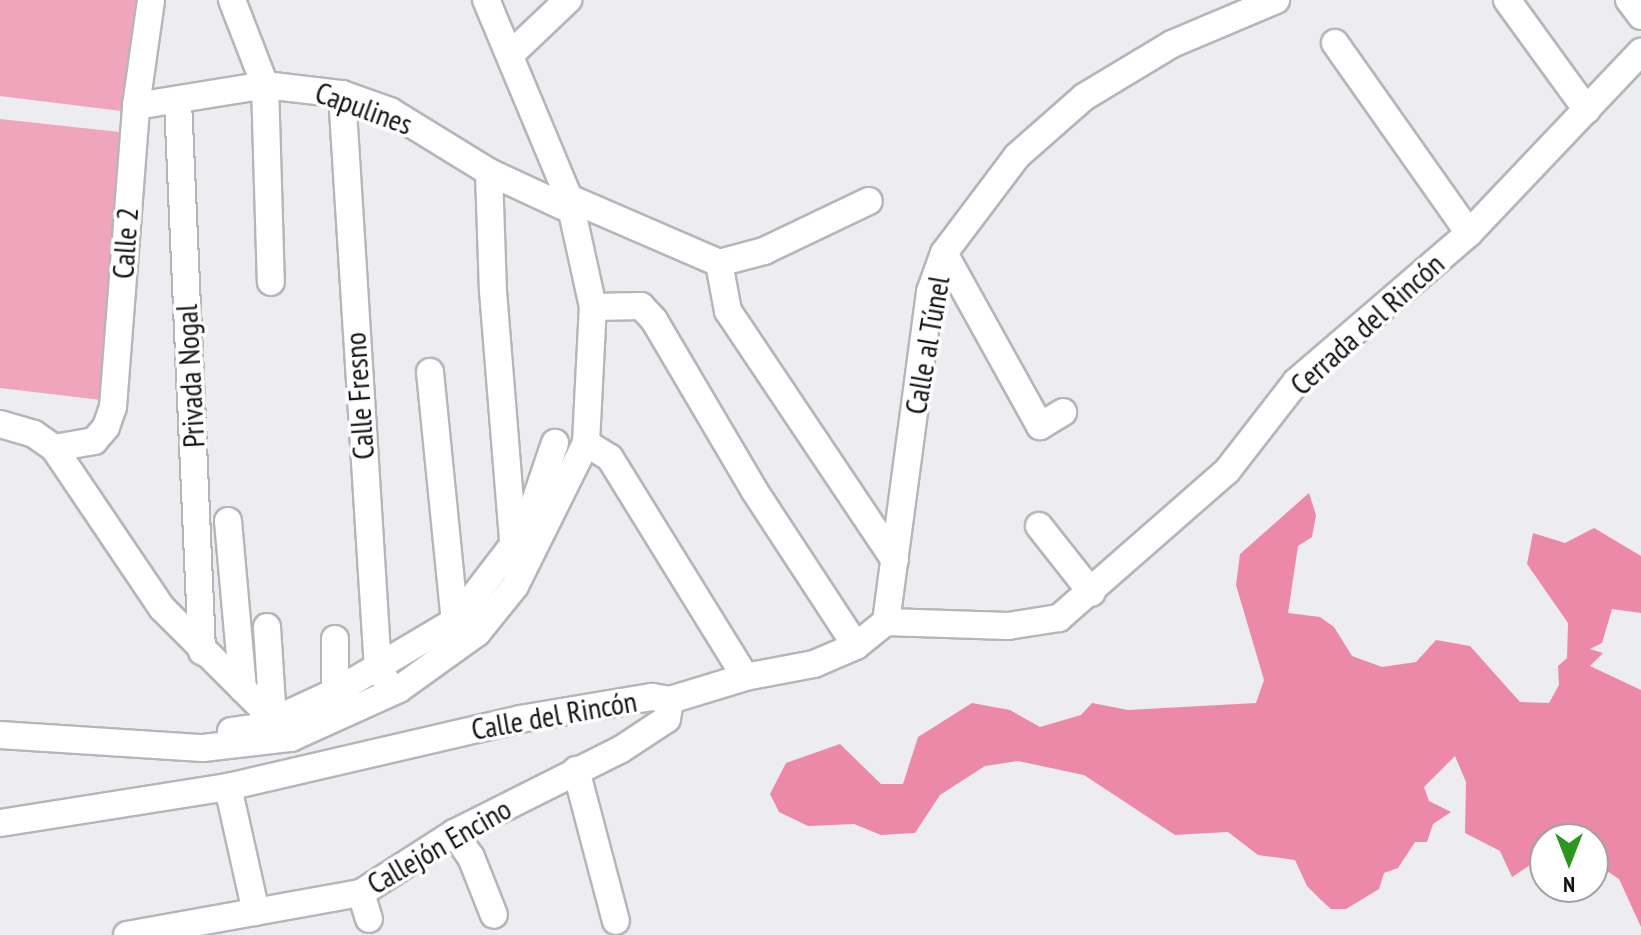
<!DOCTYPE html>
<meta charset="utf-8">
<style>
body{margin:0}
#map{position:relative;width:1641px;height:935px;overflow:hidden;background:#edecf0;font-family:"PT Sans Narrow",sans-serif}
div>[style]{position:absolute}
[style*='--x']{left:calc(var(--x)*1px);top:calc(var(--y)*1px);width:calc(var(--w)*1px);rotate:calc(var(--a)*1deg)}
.green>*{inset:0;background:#efa5bb}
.forest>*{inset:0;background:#ec89a9}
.roads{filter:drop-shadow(2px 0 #b6b6b9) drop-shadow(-2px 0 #b6b6b9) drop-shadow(0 2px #b6b6b9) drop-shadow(0 -2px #b6b6b9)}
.minor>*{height:26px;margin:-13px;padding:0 13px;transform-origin:13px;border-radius:13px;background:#fff}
span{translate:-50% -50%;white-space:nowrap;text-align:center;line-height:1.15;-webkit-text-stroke:7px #fff;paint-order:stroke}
.street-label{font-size:30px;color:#131314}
.north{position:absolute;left:1529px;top:823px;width:80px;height:80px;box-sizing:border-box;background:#fff;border:2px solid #a1a1a1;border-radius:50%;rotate:180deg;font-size:22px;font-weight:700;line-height:32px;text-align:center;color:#131314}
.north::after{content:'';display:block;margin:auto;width:28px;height:36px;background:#2b9620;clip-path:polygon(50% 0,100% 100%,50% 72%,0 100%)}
</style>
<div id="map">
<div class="green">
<div style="clip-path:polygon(0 0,142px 0,129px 112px,0 96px)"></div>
<div style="clip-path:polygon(0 119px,129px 133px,101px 400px,0 388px)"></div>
</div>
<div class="forest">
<div style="clip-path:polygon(1309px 493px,1316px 515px,1312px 537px,1298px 546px,1288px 613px,1320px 617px,1334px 627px,1352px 656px,1382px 667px,1416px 662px,1436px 640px,1470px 646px,1520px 702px,1549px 703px,1559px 685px,1558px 666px,1567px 658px,1568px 623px,1527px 564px,1533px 533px,1565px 543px,1594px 528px,1641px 556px,1641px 613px,1612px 609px,1602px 643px,1590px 649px,1603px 653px,1590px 666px,1641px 690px,1641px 927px,1619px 879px,1593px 862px,1593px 839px,1545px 839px,1545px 854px,1538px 853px,1536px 861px,1512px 877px,1500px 851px,1465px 833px,1466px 782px,1455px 756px,1424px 787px,1429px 801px,1451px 812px,1433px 824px,1427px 842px,1415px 842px,1398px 868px,1384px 873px,1379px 889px,1346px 909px,1331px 909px,1321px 900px,1307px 886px,1295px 860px,1258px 855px,1228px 832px,1175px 835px,1084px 775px,1018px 761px,985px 766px,940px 795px,915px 833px,881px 835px,854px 824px,808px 826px,779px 812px,770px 794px,786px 763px,840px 744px,881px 784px,903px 784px,918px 737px,972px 703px,1010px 710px,1040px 727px,1081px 715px,1092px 703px,1128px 710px,1256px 703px,1264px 680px,1236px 585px,1240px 554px)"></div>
</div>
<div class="roads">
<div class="minor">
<div style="--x:232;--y:0;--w:91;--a:68.8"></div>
<div style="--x:265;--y:85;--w:197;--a:88.3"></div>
<div style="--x:1507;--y:0;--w:136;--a:54"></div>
<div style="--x:1629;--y:0;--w:20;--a:53"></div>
<div style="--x:1335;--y:43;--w:232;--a:54.8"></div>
<div style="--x:511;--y:54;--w:79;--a:-43.5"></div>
<div style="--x:342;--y:94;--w:576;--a:86.42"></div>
<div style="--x:378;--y:669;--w:14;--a:54"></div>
<div style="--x:178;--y:101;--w:551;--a:87.5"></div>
<div style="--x:136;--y:106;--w:131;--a:-9.2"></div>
<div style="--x:265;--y:85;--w:78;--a:6.7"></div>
<div style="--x:342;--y:94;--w:51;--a:19.5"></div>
<div style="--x:390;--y:111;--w:116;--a:31.6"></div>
<div style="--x:489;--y:172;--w:93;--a:24.9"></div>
<div style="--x:489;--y:172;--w:119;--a:88.1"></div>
<div style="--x:493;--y:291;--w:261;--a:85.4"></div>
<div style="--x:569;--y:198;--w:163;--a:23.4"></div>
<div style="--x:719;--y:263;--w:47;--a:-14.9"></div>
<div style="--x:764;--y:251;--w:116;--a:-25.5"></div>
<div style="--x:944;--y:253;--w:198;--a:61"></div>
<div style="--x:1040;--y:426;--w:27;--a:-31"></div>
<div style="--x:719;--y:263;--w:49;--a:79.4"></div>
<div style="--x:728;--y:311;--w:300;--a:56.2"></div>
<div style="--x:593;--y:307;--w:48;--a:-1.2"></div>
<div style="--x:641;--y:306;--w:19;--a:47"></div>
<div style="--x:654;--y:320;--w:197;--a:59.5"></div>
<div style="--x:754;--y:490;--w:186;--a:56.8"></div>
<div style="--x:430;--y:372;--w:250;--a:84.3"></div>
<div style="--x:0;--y:424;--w:35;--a:16"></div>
<div style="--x:34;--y:434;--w:24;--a:35"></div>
<div style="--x:54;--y:448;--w:193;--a:56"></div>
<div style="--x:162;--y:608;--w:173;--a:45"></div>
<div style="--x:586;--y:443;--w:28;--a:32"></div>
<div style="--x:610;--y:458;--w:257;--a:58.3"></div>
<div style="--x:54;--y:448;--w:41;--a:-9.9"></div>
<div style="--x:94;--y:441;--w:18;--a:-49"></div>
<div style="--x:106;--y:427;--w:21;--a:-71"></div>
<div style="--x:113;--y:407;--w:302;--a:-85.6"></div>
<div style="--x:136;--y:106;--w:107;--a:-81.9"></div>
<div style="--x:228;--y:521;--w:169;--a:84.9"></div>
<div style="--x:1039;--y:526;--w:85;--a:51.7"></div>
<div style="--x:886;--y:622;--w:333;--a:-82.4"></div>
<div style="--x:930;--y:292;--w:41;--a:-70.3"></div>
<div style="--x:944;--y:253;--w:121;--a:-53"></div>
<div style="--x:1017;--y:156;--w:89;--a:-41.4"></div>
<div style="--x:1084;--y:97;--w:103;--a:-31.1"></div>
<div style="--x:1172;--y:44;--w:113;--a:-22.9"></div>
<div style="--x:267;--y:627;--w:92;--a:86.3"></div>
<div style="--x:335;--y:639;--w:53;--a:90"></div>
<div style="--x:231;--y:731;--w:28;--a:-8"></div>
<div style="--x:259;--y:727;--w:84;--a:-24.7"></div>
<div style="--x:335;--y:692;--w:139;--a:-30.6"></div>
<div style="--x:455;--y:621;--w:117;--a:-52.6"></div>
<div style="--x:526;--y:528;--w:90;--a:-71.2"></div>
<div style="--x:0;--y:735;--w:203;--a:3.7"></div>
<div style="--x:203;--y:748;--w:89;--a:-6.5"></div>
<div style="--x:291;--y:738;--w:119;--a:-24.4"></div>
<div style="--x:399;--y:689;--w:96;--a:-35.7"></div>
<div style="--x:477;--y:633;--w:60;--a:-51"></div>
<div style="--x:515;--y:586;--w:160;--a:-63.6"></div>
<div style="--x:586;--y:443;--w:136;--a:-87.1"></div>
<div style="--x:593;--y:307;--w:112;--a:-102.4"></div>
<div style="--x:569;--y:198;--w:215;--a:-112.7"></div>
<div style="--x:576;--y:770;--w:156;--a:75.2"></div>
<div style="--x:228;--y:787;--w:128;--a:77.4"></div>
<div style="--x:0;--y:823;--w:231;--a:-9"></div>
<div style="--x:228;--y:787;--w:300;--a:-13.1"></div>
<div style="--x:520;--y:719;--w:134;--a:-9.5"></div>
<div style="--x:652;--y:697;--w:18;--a:9"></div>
<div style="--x:670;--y:700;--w:78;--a:-17"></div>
<div style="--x:745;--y:677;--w:70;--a:-10.7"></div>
<div style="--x:814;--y:664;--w:46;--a:-23.2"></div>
<div style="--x:856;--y:646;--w:38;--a:-39"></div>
<div style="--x:886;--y:622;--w:122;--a:1.9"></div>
<div style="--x:1008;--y:626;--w:52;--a:-8.9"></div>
<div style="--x:1059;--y:618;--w:223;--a:-41.2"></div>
<div style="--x:1227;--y:471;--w:113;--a:-52.2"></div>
<div style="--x:1296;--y:382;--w:228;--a:-40.7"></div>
<div style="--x:1469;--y:233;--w:250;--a:-46.5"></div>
<div style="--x:454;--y:833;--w:29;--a:55"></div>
<div style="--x:471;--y:857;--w:62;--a:68.4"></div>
<div style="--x:361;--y:893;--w:27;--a:73"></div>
<div style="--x:127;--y:935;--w:238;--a:-10.2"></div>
<div style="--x:361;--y:893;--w:111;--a:-32.8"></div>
<div style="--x:454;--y:833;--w:186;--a:-26.6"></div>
<div style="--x:620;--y:750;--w:56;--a:-33.4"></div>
<div style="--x:667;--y:719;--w:19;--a:-81"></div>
</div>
</div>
<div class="street-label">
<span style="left:364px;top:108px;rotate:20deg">Capulines</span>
<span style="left:125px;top:243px;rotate:-86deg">Calle 2</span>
<span style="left:1367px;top:324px;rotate:-42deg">Cerrada del Rincón</span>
<span style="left:927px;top:345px;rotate:-80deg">Calle al Túnel</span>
<span style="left:190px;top:376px;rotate:-93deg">Privada Nogal</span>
<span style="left:359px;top:396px;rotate:-94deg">Calle Fresno</span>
<span style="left:554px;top:715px;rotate:-10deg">Calle del Rincón</span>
<span style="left:439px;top:846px;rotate:-30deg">Callejón Encino</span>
</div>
<div class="north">N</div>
</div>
